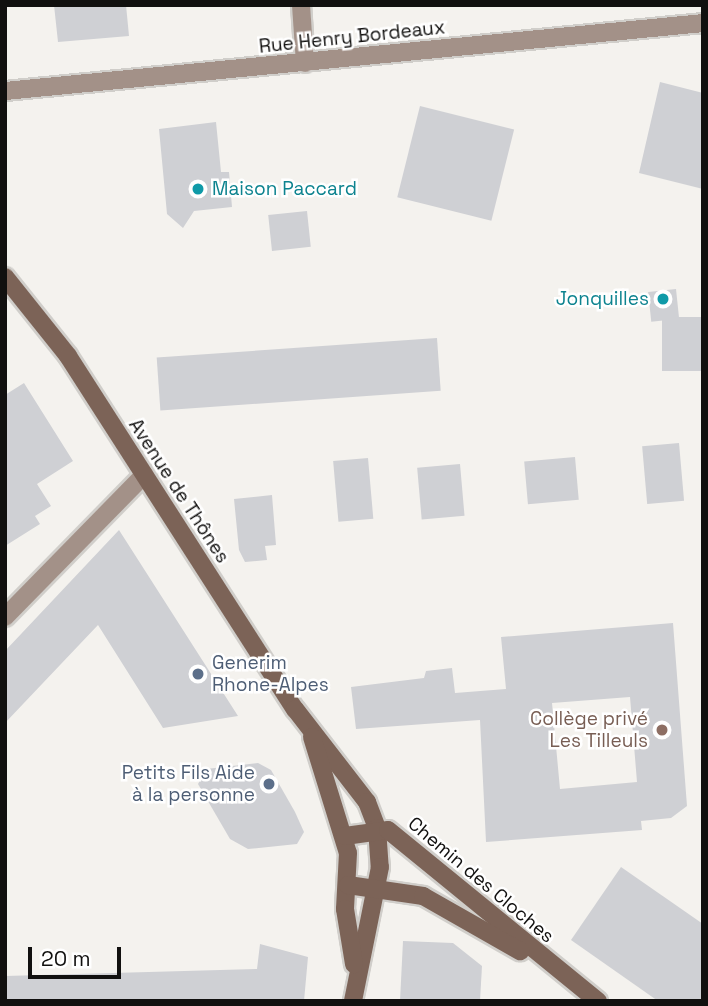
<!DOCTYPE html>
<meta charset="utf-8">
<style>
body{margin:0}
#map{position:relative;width:708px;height:1006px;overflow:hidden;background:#f4f2ee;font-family:"Space Grotesk",sans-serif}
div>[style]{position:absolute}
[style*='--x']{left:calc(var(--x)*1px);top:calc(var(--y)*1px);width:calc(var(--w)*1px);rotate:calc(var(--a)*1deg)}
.building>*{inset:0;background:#cfd0d4;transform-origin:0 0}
.roads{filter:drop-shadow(2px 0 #d0ceca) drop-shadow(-2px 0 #d0ceca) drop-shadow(0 2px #d0ceca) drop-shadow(0 -2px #d0ceca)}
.street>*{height:18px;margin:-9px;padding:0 9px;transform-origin:9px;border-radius:9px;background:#a39188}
.secondary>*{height:18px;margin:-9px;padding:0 9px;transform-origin:9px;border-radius:9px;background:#7c6357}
.dots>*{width:19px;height:19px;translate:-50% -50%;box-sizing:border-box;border:4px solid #fff;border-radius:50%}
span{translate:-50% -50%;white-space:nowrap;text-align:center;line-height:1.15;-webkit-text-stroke:5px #fff;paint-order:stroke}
.street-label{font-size:19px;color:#11100f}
.culture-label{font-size:19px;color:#0d838f}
.left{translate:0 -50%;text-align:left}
.right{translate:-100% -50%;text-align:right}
.service-label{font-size:19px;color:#4e5e75}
.education-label{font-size:19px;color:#785e54}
.frame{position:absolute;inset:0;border:7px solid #11100f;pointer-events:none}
.scale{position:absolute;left:28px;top:947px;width:93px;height:32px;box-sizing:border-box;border:4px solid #11100f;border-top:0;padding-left:9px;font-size:21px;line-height:24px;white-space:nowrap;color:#11100f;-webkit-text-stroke:5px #fff;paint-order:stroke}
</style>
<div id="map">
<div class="building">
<div style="clip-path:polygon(54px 5px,126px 5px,129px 36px,58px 42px)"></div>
<div style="clip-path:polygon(660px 82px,703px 93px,703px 189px,639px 173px)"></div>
<div style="left:420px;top:106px;width:97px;height:94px;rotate:14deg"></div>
<div style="clip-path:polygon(216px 122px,221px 172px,229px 172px,232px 207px,194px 211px,183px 228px,167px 214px,159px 129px)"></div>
<div style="left:307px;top:211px;width:36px;height:39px;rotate:84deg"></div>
<div style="left:676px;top:289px;width:30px;height:28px;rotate:84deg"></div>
<div style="left:703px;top:317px;width:54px;height:41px;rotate:90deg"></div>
<div style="left:437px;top:338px;width:53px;height:281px;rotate:86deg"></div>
<div style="clip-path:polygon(24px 383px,73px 461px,37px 484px,51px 506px,35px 516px,40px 524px,5px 546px,5px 395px)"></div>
<div style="left:679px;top:443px;width:58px;height:37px;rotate:85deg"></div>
<div style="left:575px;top:457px;width:43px;height:51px;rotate:85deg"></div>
<div style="left:368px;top:458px;width:61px;height:35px;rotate:85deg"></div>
<div style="left:460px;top:464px;width:52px;height:43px;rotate:85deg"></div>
<div style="clip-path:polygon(272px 495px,276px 545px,265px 546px,267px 560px,245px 562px,239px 550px,234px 499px)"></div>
<div style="clip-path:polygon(119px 530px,238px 716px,163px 728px,98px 625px,5px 723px,5px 651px)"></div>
<div style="clip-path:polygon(evenodd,673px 623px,687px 806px,671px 818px,641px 821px,642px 830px,486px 842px,480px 720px,356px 729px,351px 687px,424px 678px,426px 671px,452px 668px,455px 693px,506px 689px,501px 637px,673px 623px,630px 697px,637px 782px,560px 789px,552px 703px,630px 697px)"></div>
<div style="clip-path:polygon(258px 763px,271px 770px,295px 812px,304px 832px,297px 844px,248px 849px,230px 839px,198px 784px,206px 769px)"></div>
<div style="clip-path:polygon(621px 867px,703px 924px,703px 1001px,658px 1001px,571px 940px)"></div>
<div style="clip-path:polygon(403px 941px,453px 943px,482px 966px,480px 1001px,400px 1001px)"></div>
<div style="clip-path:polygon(260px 944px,308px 957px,304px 1001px,5px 1001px,5px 976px,257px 969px)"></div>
</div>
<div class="roads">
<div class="street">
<div style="--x:301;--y:5;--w:58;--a:86.1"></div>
<div style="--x:5;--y:91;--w:701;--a:-5.56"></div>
<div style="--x:5;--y:617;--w:199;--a:-45.6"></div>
</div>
<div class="secondary">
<div style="--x:5;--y:277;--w:101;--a:51.4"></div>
<div style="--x:68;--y:356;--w:420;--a:57.3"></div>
<div style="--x:295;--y:709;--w:118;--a:52.3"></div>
<div style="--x:367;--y:802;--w:28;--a:69"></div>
<div style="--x:377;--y:828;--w:39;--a:86"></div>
<div style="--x:380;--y:867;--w:137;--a:101.4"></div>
<div style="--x:312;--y:737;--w:121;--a:72.8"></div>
<div style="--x:348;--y:853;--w:56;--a:93.1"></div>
<div style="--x:345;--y:909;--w:56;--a:80.7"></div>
<div style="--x:345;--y:836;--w:43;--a:-7.9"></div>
<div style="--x:388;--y:830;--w:271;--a:39.2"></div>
<div style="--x:348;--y:885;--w:76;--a:8.3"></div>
<div style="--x:423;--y:896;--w:112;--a:29.6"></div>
</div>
</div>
<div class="dots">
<div style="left:198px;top:189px;background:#0f9aa8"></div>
<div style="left:663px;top:299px;background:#0f9aa8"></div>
<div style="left:198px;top:674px;background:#5c6f8a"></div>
<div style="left:662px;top:730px;background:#8d6e63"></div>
<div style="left:269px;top:784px;background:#5c6f8a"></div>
</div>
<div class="street-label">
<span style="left:352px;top:37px;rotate:-6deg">Rue Henry Bordeaux</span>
<span style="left:179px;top:491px;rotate:57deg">Avenue de Thônes</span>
<span style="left:481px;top:880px;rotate:40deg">Chemin des Cloches</span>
</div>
<div class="culture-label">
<span class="left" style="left:212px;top:189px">Maison Paccard</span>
<span class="right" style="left:649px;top:299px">Jonquilles</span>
</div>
<div class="service-label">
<span class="left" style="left:212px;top:674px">Generim<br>Rhone-Alpes</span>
<span class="right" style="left:255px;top:784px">Petits Fils Aide<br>à la personne</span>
</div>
<div class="education-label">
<span class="right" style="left:648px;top:730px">Collège privé<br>Les Tilleuls</span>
</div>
<div class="frame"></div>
<div class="scale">20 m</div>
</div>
